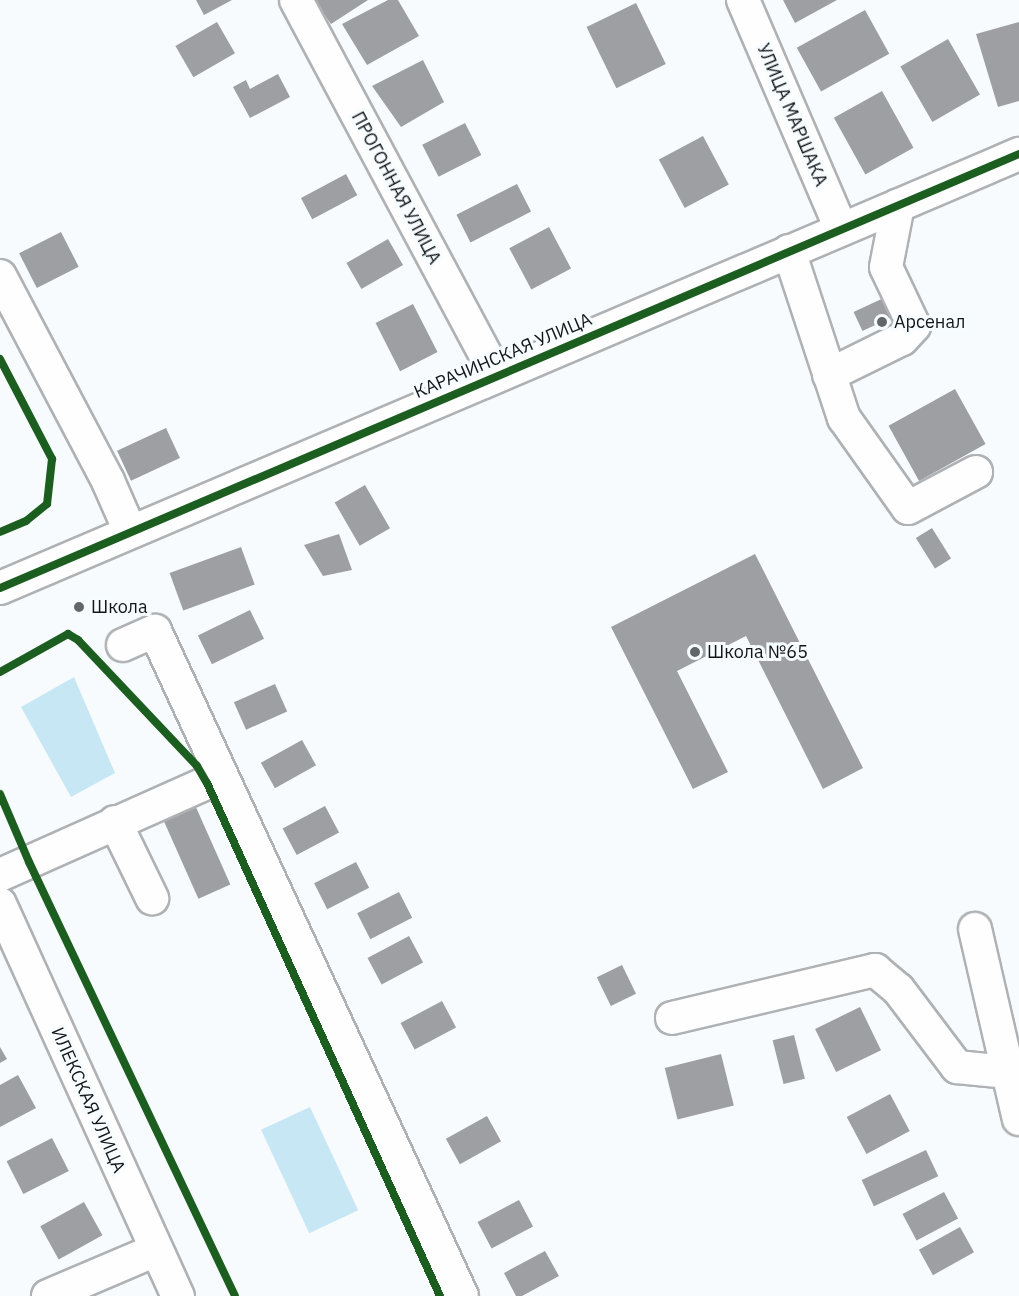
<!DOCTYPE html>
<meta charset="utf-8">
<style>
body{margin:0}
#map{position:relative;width:1019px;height:1296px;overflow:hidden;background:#f8fbfd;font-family:"IBM Plex Sans",sans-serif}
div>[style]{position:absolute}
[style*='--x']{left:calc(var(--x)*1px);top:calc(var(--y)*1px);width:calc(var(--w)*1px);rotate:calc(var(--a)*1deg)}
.green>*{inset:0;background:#c8e7f4;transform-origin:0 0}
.building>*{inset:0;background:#9d9fa2;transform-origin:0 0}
.roads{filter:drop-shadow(2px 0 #afb2b4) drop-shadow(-2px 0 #afb2b4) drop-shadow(0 2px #afb2b4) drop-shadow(0 -2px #afb2b4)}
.minor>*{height:32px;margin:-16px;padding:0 16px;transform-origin:16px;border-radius:16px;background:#fefeff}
.cycleway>*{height:8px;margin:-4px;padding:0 4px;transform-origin:4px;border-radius:4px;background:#1b5e20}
.dots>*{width:16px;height:16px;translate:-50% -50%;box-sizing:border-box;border:3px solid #f7fcfe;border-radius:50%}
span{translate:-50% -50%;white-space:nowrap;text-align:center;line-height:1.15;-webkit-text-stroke:6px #f7fcfe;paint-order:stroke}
.street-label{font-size:18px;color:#121618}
.poi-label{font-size:18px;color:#121618}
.left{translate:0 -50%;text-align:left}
</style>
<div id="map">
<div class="green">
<div style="clip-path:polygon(74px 677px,115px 773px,71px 797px,21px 707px)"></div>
<div style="left:310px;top:1107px;width:114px;height:54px;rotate:65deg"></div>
</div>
<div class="building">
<div style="clip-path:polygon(196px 0,232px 0,204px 15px)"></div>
<div style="clip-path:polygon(314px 0,368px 0,331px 24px)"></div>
<div style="clip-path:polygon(388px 0,398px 0,419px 36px,367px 65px,342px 24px)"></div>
<div style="clip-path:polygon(783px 0,837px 0,795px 23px)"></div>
<div style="left:636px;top:3px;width:68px;height:55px;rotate:64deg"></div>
<div style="left:865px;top:10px;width:50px;height:78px;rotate:61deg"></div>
<div style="left:217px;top:22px;width:36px;height:48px;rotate:60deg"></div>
<div style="clip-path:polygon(1019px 22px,1019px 101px,998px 107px,976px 34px)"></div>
<div style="left:948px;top:39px;width:64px;height:55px;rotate:60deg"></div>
<div style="clip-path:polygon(423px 60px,444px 102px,401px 127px,372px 86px)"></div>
<div style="clip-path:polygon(278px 74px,290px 97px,250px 118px,233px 87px,246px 80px,250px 89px)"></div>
<div style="left:882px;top:91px;width:65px;height:55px;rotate:61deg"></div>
<div style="left:465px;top:123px;width:36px;height:48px;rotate:63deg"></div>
<div style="left:703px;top:136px;width:55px;height:50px;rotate:62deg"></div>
<div style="left:346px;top:174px;width:24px;height:51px;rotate:62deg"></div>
<div style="left:517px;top:184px;width:31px;height:68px;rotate:63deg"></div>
<div style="left:549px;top:227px;width:47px;height:45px;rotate:62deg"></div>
<div style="left:61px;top:232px;width:39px;height:47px;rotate:63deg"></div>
<div style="left:388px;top:239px;width:30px;height:48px;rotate:60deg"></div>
<div style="left:888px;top:296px;width:21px;height:38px;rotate:65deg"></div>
<div style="left:413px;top:304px;width:54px;height:42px;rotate:63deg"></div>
<div style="left:955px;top:389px;width:63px;height:76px;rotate:61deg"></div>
<div style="left:166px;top:428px;width:33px;height:54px;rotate:65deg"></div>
<div style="left:365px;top:485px;width:50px;height:35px;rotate:60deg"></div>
<div style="left:932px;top:528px;width:36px;height:19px;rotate:58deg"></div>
<div style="clip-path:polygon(339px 534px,352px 570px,323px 576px,304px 545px)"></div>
<div style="left:241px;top:547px;width:40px;height:76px;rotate:70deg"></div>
<div style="clip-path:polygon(755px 554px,863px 768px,823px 789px,746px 636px,677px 671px,728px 772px,693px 789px,611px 627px)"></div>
<div style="left:250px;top:610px;width:32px;height:58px;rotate:64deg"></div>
<div style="left:275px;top:684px;width:30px;height:45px;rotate:66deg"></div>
<div style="left:302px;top:740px;width:29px;height:47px;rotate:61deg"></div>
<div style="left:195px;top:805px;width:87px;height:35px;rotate:66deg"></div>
<div style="left:325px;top:806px;width:30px;height:48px;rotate:62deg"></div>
<div style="left:356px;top:862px;width:29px;height:47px;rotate:63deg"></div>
<div style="left:399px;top:892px;width:29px;height:47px;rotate:63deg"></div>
<div style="left:409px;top:936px;width:30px;height:47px;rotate:62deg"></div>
<div style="left:622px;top:965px;width:32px;height:28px;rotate:64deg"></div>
<div style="left:442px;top:1001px;width:30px;height:47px;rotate:62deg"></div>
<div style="left:860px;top:1007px;width:48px;height:50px;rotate:64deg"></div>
<div style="left:794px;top:1035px;width:45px;height:22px;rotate:76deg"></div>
<div style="clip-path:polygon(0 1047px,7px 1059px,0 1063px)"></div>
<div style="left:721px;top:1054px;width:53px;height:58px;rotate:76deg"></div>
<div style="clip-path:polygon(18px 1075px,36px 1108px,0 1127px,0 1085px)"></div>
<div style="left:890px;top:1094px;width:42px;height:49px;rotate:62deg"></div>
<div style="left:487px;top:1116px;width:29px;height:47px;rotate:61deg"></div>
<div style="left:52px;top:1138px;width:37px;height:51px;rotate:63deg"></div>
<div style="left:926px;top:1150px;width:29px;height:71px;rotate:65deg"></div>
<div style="left:944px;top:1192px;width:30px;height:47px;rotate:62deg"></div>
<div style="left:519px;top:1200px;width:30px;height:47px;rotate:62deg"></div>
<div style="left:84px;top:1202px;width:38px;height:50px;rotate:61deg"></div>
<div style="left:960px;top:1227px;width:29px;height:47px;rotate:61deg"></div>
<div style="clip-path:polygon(545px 1251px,559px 1276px,522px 1296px,516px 1296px,504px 1273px)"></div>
</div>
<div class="roads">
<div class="minor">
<div style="--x:296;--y:0;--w:426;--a:61.9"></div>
<div style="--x:743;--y:0;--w:249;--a:66.8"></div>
<div style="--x:789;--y:251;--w:176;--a:71.8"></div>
<div style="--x:844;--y:418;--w:110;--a:54.6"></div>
<div style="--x:908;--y:508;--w:77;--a:-27.9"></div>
<div style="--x:0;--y:276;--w:232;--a:62.2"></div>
<div style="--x:108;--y:481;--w:55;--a:66.3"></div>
<div style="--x:829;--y:375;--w:81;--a:-26.3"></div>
<div style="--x:902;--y:339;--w:18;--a:-47"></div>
<div style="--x:914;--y:326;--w:65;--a:-115.4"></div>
<div style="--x:886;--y:267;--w:63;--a:-79"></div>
<div style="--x:0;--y:588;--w:1108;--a:-23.07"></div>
<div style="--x:123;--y:645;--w:35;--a:-24"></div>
<div style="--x:155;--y:631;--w:732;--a:65.22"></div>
<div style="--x:115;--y:822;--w:85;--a:64"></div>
<div style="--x:0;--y:875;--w:241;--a:-24"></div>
<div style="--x:0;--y:904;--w:431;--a:65.6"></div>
<div style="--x:975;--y:929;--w:195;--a:77"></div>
<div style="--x:672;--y:1018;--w:209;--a:-13.3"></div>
<div style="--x:875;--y:970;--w:30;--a:40"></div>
<div style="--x:898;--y:989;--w:98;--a:52.9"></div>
<div style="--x:957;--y:1067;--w:49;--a:5.8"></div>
<div style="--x:1006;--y:1072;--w:14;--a:-21"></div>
<div style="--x:48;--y:1296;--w:117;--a:-23.1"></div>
</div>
</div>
<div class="cycleway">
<div style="--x:0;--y:359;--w:113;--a:62.5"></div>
<div style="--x:52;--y:459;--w:45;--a:96.3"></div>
<div style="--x:47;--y:504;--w:27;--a:141"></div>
<div style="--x:26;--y:521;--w:28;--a:157"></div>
<div style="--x:0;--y:588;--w:1108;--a:-23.07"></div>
<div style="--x:0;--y:672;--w:78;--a:-29.2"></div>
<div style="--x:68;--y:634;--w:12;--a:31"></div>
<div style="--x:78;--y:640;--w:173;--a:46.6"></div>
<div style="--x:197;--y:766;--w:20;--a:60"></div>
<div style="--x:207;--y:783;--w:563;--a:65.57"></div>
<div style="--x:0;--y:794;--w:74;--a:66.9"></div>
<div style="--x:29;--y:862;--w:480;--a:64.6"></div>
</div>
<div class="dots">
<div style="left:882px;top:322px;background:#626668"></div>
<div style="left:79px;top:607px;background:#626668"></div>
<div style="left:695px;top:652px;background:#626668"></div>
</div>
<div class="street-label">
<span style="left:792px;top:115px;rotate:67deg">УЛИЦА МАРШАКА</span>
<span style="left:396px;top:188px;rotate:62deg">ПРОГОННАЯ УЛИЦА</span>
<span style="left:503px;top:356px;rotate:-23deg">КАРАЧИНСКАЯ УЛИЦА</span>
<span style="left:88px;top:1100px;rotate:66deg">ИЛЕКСКАЯ УЛИЦА</span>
</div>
<div class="poi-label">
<span class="left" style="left:894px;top:322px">Арсенал</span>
<span class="left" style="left:91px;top:607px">Школа</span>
<span class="left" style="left:707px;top:652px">Школа №65</span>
</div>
</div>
